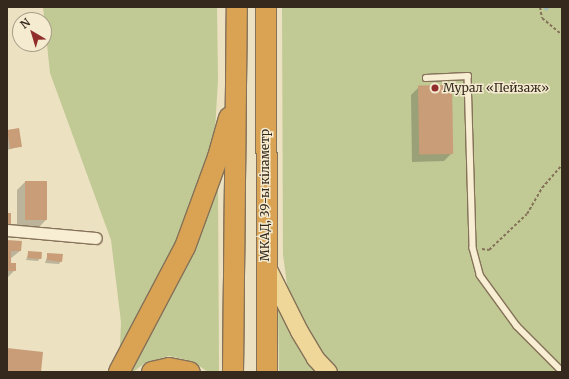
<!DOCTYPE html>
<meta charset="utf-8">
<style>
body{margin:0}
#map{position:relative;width:569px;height:379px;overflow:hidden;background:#ece1c1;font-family:Merriweather,serif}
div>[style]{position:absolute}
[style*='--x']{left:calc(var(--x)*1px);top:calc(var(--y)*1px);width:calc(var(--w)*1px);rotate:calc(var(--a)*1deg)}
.green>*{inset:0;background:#c1c995}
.shadow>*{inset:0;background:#0003}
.stream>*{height:3.5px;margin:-1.75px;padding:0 1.75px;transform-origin:1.75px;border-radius:1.75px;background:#a3beb7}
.building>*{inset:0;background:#c99d78;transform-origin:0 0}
.path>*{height:2px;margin-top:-1px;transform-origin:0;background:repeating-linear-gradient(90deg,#857259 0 3px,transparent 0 5px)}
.roads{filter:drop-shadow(1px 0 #857259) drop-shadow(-1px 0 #857259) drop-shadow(0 1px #857259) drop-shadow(0 -1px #857259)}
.lane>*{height:5.5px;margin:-2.75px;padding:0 2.75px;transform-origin:2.75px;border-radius:2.75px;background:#f7eed3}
.street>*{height:11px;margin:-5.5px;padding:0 5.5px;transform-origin:5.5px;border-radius:5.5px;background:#f7eed3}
.primary>*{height:17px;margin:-8.5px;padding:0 8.5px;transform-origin:8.5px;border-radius:8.5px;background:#efd799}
.highway>*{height:20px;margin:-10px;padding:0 10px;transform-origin:10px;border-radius:10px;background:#d9a353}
.dots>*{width:11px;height:11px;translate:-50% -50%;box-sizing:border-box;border:2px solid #f4ebd0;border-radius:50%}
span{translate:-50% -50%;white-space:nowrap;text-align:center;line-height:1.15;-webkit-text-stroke:3px #f4ebd0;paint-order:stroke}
.poi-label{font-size:12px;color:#35291d}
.left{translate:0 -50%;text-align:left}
.street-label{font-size:12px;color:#35291d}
.frame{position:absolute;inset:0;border:8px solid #35291d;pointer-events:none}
.north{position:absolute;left:12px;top:12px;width:40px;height:40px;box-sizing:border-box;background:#f4ebd0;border:1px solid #a89d88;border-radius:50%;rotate:322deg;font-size:11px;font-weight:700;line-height:16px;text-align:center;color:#35291d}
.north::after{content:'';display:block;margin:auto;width:14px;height:18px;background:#912e2b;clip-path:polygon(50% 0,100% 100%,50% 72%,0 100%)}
</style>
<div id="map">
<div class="green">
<div style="clip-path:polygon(43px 7px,217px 7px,218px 80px,215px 130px,209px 158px,170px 255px,120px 347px,121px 322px,111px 240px,50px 73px)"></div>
<div style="clip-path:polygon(282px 7px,562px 7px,562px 372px,337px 372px,319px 352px,289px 298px,283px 255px)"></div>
<div style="clip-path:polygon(218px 181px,219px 372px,208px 372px,192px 361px,169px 356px,145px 363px,133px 372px,123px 372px)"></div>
<div style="clip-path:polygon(278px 308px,320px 372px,279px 372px)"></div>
</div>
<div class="shadow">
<div style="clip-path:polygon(419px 87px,452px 153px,444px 161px,412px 162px,411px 95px)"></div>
<div style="clip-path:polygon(18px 129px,21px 146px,7px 150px,7px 131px)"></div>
<div style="clip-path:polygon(25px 182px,46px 182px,47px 219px,39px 227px,17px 228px,17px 190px)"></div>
<div style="clip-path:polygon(7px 241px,20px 251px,10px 259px,10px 264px,15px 270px,7px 278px)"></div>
<div style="clip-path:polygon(29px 252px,40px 258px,38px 261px,26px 260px)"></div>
<div style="clip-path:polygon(48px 254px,61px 261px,59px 264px,45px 263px)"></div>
</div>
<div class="stream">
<div style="--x:546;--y:9;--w:3;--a:-45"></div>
</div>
<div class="building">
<div style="left:452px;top:85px;width:69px;height:34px;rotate:89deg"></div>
<div style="left:19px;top:128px;width:19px;height:12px;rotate:81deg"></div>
<div style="left:25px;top:181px;width:22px;height:39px"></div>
<div style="left:7px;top:213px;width:4px;height:13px"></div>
<div style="clip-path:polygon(7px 240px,22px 241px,21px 251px,11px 251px,11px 263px,16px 263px,16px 271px,7px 271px)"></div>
<div style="left:28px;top:251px;width:14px;height:7px;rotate:4deg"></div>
<div style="clip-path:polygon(47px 253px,63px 254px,62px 262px,47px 260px)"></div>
<div style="clip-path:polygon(7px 348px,43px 352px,41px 372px,7px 372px)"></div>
</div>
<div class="path">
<div style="--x:540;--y:7;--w:11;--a:80"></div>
<div style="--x:542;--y:18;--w:26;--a:40"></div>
<div style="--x:482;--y:249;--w:7;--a:8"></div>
<div style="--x:489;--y:250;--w:52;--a:-43.5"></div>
<div style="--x:527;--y:214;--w:30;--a:-60"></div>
<div style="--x:542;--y:188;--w:30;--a:-49"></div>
</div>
<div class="roads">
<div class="lane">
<div style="--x:426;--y:78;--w:42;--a:-2.7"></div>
<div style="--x:468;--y:76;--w:172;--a:88.3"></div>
<div style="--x:473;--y:248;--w:28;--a:75"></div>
<div style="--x:480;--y:275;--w:63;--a:54"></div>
<div style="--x:517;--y:326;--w:64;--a:45"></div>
</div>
<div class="street">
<div style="--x:7;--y:230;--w:89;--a:5.1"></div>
</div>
<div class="primary">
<div style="--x:268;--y:269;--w:69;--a:63.4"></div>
<div style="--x:299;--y:331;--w:31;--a:59"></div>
<div style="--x:315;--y:358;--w:19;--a:47"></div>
</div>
<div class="highway">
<div style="--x:266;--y:7;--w:365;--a:89.8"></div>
<div style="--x:119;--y:372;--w:141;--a:-62.2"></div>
<div style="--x:185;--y:247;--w:96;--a:-69.9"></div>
<div style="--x:218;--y:157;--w:41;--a:-74.2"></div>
<div style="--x:152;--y:372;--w:17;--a:-13"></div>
<div style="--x:169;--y:368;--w:21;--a:11"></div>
<div style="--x:233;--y:372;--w:365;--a:-89.4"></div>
</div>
</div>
<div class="dots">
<div style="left:435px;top:88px;background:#912e2b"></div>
</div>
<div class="poi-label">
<span class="left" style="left:443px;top:88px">Мурал «Пейзаж»</span>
</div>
<div class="street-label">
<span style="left:265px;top:195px;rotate:-90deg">МКАД, 39-ы кіламетр</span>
</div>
<div class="frame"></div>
<div class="north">N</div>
</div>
